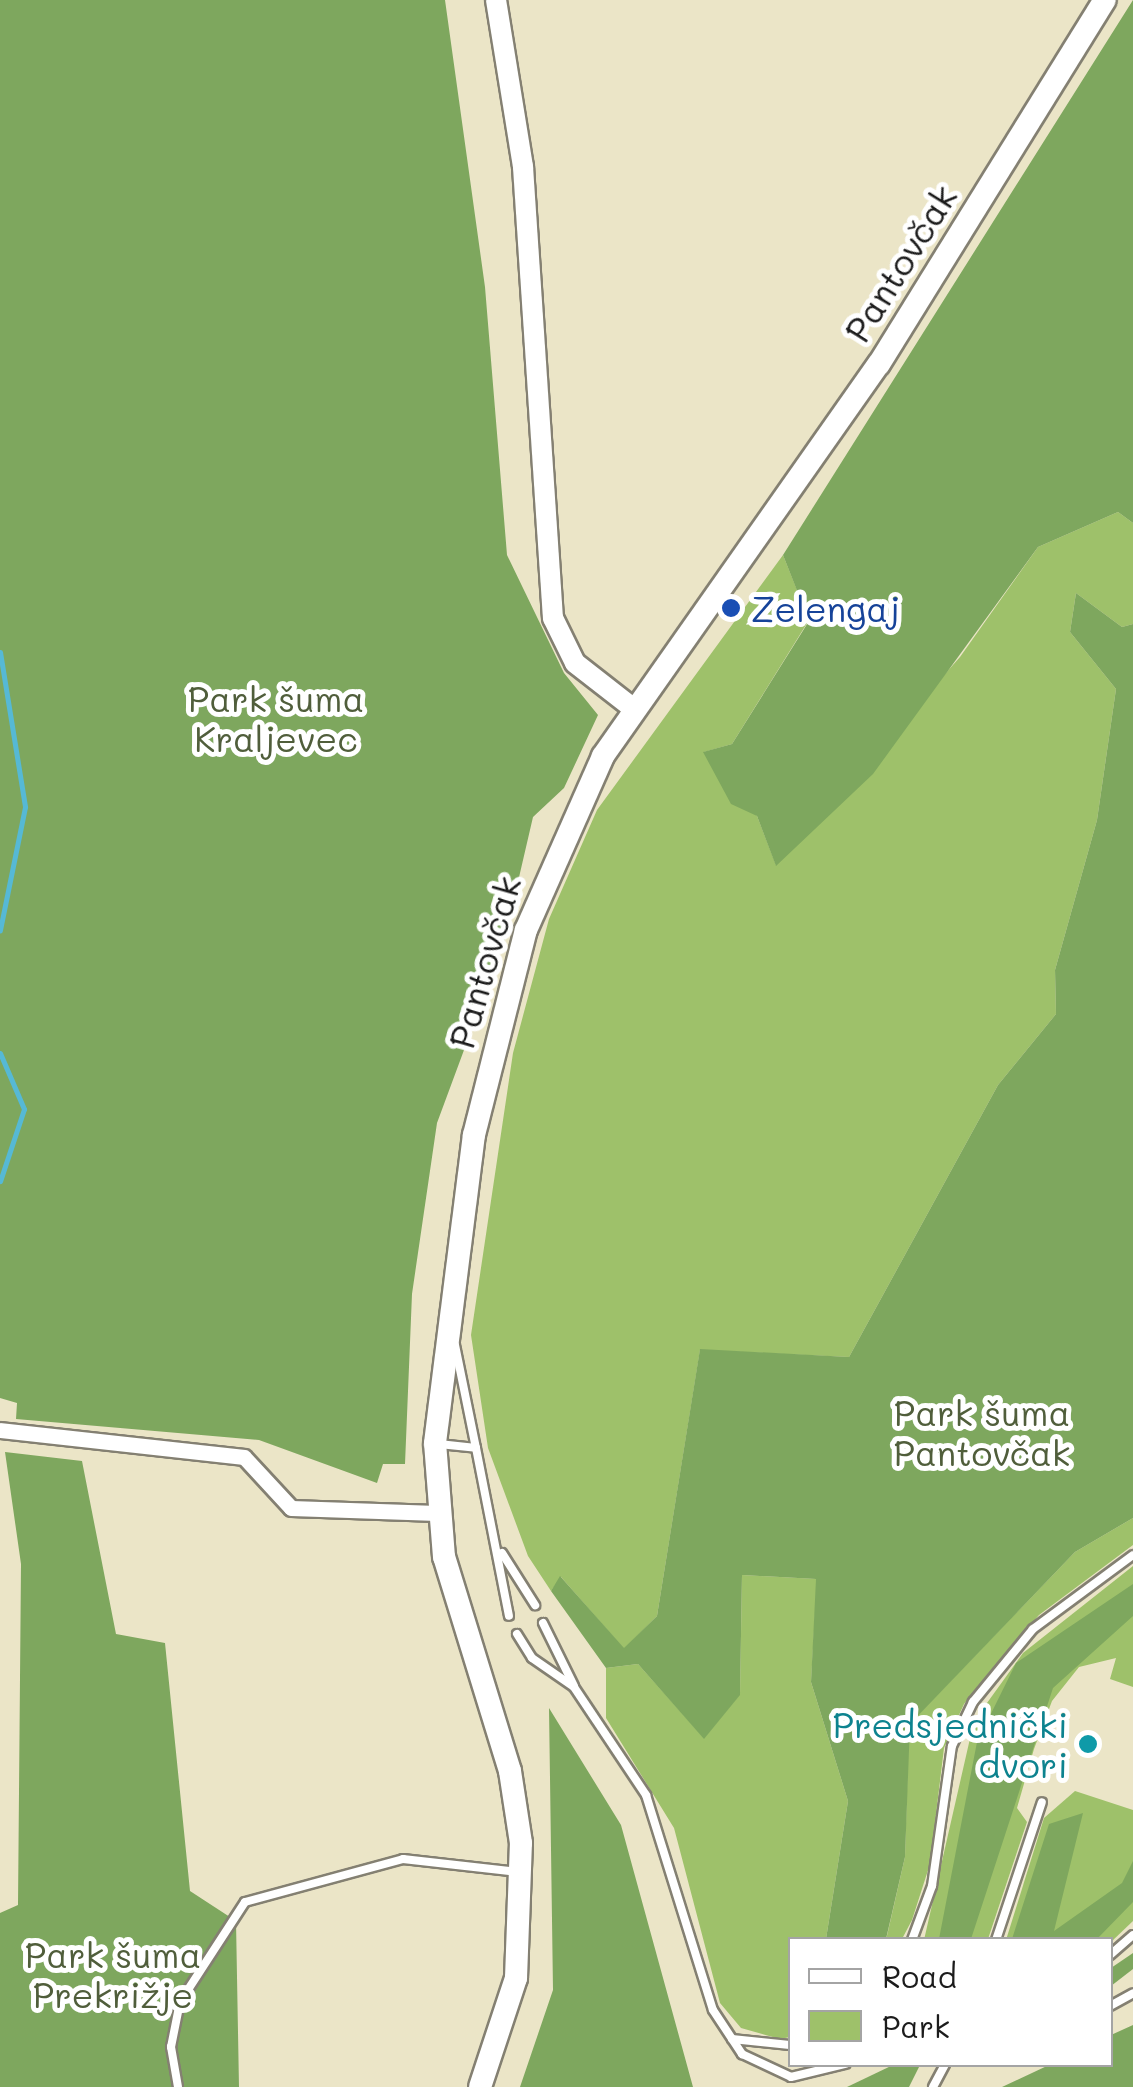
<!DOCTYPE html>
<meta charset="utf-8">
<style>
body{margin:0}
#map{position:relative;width:1133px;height:2087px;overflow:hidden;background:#ebe5c7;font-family:Mali,sans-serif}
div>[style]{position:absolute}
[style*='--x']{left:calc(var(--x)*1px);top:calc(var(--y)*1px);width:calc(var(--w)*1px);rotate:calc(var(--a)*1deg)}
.green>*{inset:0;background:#9ec16a}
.forest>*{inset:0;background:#7ea75e}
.stream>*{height:5px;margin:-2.5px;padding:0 2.5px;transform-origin:2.5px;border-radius:2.5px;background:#56b9d5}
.roads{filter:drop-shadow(2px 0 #848072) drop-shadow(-2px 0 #848072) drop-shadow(0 2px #848072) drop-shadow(0 -2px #848072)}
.service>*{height:8px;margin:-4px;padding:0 4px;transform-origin:4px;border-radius:4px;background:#fff}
.minor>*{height:15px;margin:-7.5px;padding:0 7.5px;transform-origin:7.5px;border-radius:7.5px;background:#fff}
.tertiary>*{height:20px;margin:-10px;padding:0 10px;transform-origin:10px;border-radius:10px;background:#fff}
.secondary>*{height:22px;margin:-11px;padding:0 11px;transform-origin:11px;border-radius:11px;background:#fff}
.dots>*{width:28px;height:28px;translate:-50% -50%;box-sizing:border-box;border:5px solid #fff;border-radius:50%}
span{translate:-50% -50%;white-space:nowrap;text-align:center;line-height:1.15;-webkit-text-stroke:10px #fff;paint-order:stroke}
.street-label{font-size:35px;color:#1c1c1c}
.transit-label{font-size:35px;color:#164399}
.left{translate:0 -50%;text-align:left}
.park-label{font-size:35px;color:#505e3b}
.culture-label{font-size:35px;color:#0d838f}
.right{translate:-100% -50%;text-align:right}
.legend{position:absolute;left:788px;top:1937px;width:325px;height:130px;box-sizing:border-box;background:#fff;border:2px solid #a4a4a4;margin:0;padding:12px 18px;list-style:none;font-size:30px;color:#1c1c1c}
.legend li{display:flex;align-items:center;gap:20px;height:50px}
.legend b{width:50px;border:2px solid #a4a4a4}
</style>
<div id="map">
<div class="green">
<div style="clip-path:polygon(1118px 512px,1133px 523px,1133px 624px,1122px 627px,1076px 593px,1070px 632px,1116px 689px,1097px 820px,1055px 970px,1056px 1014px,998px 1085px,849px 1357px,700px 1350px,657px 1616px,624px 1649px,561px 1577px,551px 1591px,528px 1556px,488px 1448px,471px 1335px,513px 1053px,549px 919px,597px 810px,783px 555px,809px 620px,732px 744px,704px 752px,757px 816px,776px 865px,960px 657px,1038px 547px)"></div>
<div style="clip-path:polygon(1133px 1518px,1133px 1545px,1039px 1615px,964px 1704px,944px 1748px,930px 1864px,912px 1920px,902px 1939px,886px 1940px,905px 1857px,909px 1724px,1075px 1552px)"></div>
<div style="clip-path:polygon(1133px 1566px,1133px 1687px,1110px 1679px,1116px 1658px,1079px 1667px,1052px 1701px,1034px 1749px,1017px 1808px,1027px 1822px,988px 1939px,924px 1940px,974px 1721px,1023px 1653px)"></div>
<div style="clip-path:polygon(742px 1575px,817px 1579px,811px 1682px,848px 1801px,826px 1939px,790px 1940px,790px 2037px,780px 2039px,741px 2028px,720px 2003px,674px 1828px,606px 1718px,606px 1668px,638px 1664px,704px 1738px,740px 1694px)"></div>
<div style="clip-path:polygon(1075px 1791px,1133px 1810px,1133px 1921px,1111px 1942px,1006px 1940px,1044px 1818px)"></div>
</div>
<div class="forest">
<div style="clip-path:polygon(0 0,445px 0,485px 287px,507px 555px,564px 673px,598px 715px,564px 788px,533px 817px,504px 942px,437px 1123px,412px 1294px,405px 1464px,383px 1464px,377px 1483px,259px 1440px,16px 1419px,17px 1403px,0 1398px)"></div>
<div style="clip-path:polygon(1133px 0,1133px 523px,1118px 512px,1038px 547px,873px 774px,776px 866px,757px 816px,731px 804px,703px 752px,732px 744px,809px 621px,783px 555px)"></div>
<div style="clip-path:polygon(1076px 593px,1122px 627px,1133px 624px,1133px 1518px,1075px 1552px,910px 1724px,905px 1857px,886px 1939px,826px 1939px,848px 1801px,811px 1682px,816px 1579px,742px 1575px,740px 1695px,704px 1739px,638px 1664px,606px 1668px,551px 1591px,560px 1576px,624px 1648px,657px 1616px,700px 1349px,849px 1357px,998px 1085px,1056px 1014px,1055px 970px,1097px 820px,1116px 689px,1070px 632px)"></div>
<div style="clip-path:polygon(5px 1452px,82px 1461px,116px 1634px,165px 1643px,190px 1891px,236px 1921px,239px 2087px,0 2087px,0 1913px,18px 1905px,21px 1564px)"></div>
<div style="clip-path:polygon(1133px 1584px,1133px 1616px,1053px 1688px,971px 1939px,939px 1939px,977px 1742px,1016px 1663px)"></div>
<div style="clip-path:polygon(549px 1708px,621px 1825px,693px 2087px,520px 2087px,553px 1990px)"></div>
<div style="clip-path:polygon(1083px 1813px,1054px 1931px,1122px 1883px,1133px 1861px,1133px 1902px,1097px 1939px,1012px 1939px,1049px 1824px)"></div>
<div style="clip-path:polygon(1133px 1953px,1133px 1969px,1111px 1986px,1111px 1968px)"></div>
<div style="clip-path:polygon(1133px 2025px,1133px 2087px,1002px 2087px,1049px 2065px,1110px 2064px,1111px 2035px)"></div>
<div style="clip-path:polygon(893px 2065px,920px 2065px,909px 2087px,847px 2087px)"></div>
</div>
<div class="stream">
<div style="--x:0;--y:652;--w:157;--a:80.8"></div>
<div style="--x:25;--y:807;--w:126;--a:101.5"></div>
<div style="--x:0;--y:1053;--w:61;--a:66.8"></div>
<div style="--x:24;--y:1109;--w:76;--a:108.4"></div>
</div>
<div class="roads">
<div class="service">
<div style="--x:455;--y:1345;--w:105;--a:78.5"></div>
<div style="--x:439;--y:1444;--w:37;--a:6"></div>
<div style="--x:476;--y:1448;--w:171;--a:78.9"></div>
<div style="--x:502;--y:1553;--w:62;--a:57.6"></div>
<div style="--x:543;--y:1623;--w:70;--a:63.8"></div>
<div style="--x:517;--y:1634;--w:28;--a:58"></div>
<div style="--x:532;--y:1658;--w:51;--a:34.6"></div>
<div style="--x:574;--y:1687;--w:130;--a:56.3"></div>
<div style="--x:646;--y:1795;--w:225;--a:72.7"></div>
<div style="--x:713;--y:2010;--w:53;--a:56.6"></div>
<div style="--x:742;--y:2054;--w:54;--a:25.1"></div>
<div style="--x:791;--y:2077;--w:56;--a:-13.5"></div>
<div style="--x:912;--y:1940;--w:58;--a:-69.7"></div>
<div style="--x:932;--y:1886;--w:141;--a:-81.9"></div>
<div style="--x:952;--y:1746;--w:49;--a:-64.5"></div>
<div style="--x:973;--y:1702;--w:94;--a:-50.6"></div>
<div style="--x:1033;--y:1629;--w:124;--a:-36.5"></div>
<div style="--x:996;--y:1940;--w:145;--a:-71.6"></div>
<div style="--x:1110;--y:1955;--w:30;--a:-41"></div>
<div style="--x:1110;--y:2006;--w:26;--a:-29"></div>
<div style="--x:732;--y:2039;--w:58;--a:5.9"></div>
<div style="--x:178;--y:2087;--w:41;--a:-99.9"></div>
<div style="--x:171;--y:2047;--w:46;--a:-78.7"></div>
<div style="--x:180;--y:2002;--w:119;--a:-57"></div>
<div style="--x:245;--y:1902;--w:164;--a:-15.2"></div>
<div style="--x:403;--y:1859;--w:116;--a:6.4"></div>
<div style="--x:933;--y:2087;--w:26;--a:-62"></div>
</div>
<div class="minor">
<div style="--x:0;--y:1430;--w:245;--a:6.3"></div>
<div style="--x:244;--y:1457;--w:69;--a:47.3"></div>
<div style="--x:291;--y:1508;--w:146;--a:2"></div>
</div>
<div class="tertiary">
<div style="--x:496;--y:0;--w:169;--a:80.8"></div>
<div style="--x:523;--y:167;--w:452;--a:86.2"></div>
<div style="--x:553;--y:618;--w:50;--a:63.9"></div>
<div style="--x:575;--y:663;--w:75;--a:37.9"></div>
</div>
<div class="secondary">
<div style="--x:480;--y:2087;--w:115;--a:-71.7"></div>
<div style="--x:516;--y:1978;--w:135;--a:-87.9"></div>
<div style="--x:521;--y:1843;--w:73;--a:-98.7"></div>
<div style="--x:510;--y:1771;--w:224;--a:-107.1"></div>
<div style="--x:444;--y:1557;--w:114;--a:-94.5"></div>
<div style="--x:435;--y:1443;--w:310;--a:-82.8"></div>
<div style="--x:474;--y:1135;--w:211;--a:-75.8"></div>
<div style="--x:526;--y:930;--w:190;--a:-66.1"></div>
<div style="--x:603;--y:756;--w:479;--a:-54.9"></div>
<div style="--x:879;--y:364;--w:428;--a:-58.2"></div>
</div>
</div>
<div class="dots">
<div style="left:731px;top:608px;background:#1a4fb4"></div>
<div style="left:1088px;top:1744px;background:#0f9aa8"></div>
</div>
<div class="street-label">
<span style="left:900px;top:263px;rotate:-58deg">Pantovčak</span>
<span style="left:484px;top:962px;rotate:-74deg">Pantovčak</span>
</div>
<div class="transit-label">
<span class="left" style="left:751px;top:608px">Zelengaj</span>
</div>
<div class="park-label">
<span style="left:276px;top:718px">Park šuma<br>Kraljevec</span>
<span style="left:982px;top:1432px">Park šuma<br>Pantovčak</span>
<span style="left:113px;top:1974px">Park šuma<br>Prekrižje</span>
</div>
<div class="culture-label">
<span class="right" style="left:1068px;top:1744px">Predsjednički<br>dvori</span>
</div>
<ul class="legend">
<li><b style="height:12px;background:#fff"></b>Road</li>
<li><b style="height:28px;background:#9ec16a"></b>Park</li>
</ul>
</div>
